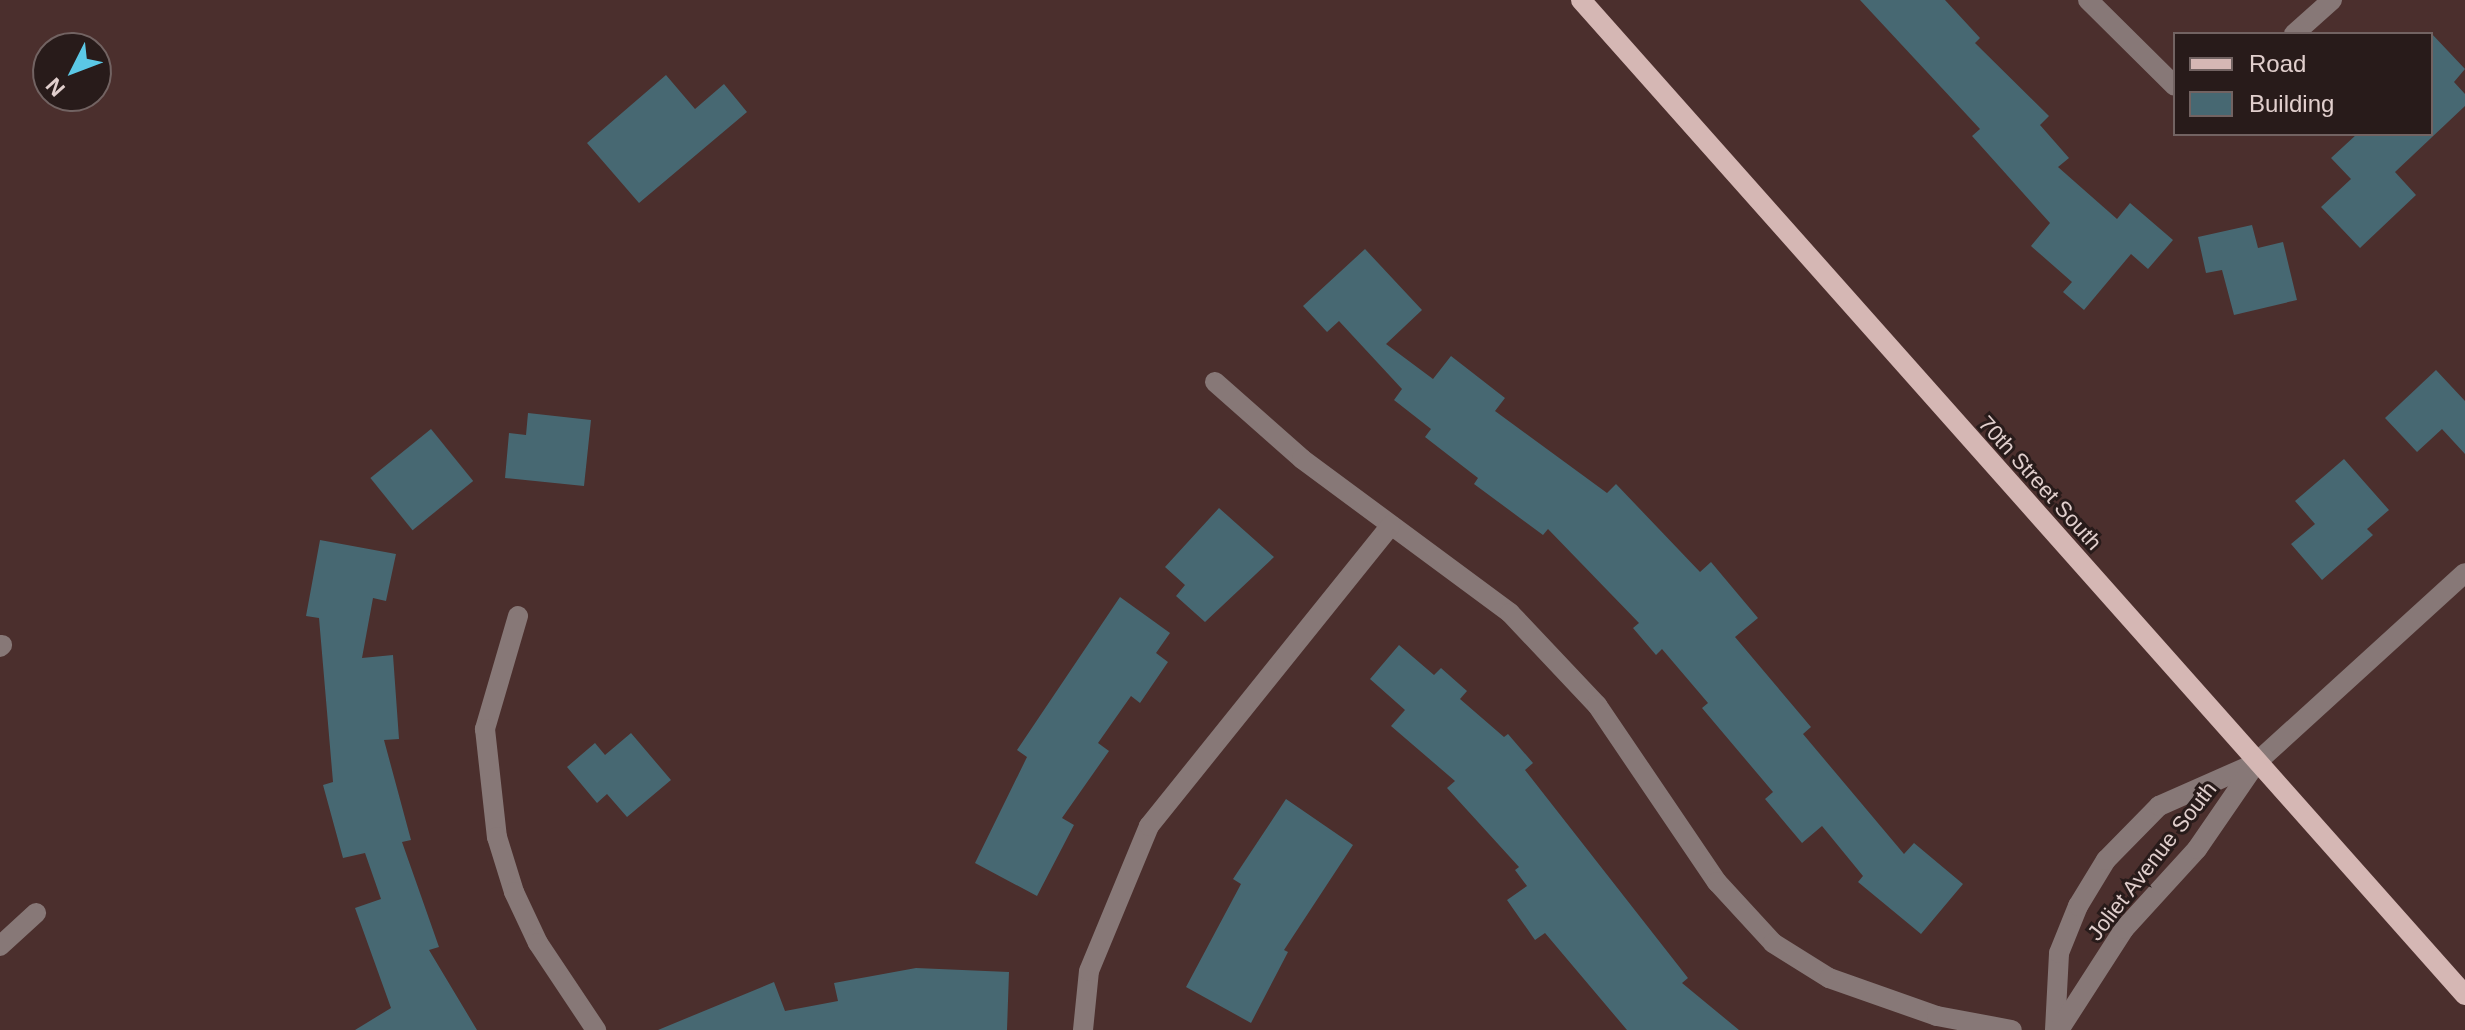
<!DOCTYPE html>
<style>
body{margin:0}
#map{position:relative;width:2465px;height:1030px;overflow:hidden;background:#4b2f2d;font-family:Arial,sans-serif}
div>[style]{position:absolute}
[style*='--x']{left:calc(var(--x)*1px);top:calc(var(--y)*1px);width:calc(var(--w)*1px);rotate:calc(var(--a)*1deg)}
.building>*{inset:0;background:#476872;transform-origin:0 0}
.minor>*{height:20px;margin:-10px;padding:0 10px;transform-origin:10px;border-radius:10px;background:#877877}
.major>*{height:20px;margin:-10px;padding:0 10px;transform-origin:10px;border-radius:10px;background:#d5b7b4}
span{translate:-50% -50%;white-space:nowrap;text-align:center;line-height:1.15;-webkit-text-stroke:6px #281b1a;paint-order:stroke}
.street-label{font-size:22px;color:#e1cfcd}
.legend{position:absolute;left:2173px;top:32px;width:260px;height:104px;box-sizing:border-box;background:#281b1a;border:2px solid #726362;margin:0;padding:10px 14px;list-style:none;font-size:24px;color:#e1cfcd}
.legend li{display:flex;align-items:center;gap:16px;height:40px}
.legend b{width:40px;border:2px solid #726362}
.north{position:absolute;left:32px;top:32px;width:80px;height:80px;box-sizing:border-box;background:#281b1a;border:2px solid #726362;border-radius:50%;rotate:228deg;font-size:22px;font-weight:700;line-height:32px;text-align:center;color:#e1cfcd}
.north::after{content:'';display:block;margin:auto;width:28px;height:36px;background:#5bc8e6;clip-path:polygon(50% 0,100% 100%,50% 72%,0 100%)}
</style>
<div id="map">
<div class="building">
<div style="clip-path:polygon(1860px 0,1945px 0,1980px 38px,1975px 43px,2049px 116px,2040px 125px,2069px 158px,2058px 167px,2117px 219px,2130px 203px,2173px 240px,2148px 269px,2131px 254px,2084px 310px,2063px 292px,2072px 282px,2031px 246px,2050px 223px,1972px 136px,1980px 129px)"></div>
<div style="clip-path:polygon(2431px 33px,2465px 69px,2454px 82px,2465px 94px,2465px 106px,2395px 172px,2416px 195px,2360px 248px,2321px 207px,2351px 179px,2331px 158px,2357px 134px,2431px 134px)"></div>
<div style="clip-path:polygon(666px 75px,695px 109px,724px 84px,747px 112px,639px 203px,587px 143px)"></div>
<div style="clip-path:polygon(2252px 225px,2258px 248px,2283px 242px,2297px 300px,2234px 315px,2222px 270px,2206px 273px,2198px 237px)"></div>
<div style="clip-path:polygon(1365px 249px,1422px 310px,1386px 344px,1433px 379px,1451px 356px,1505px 398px,1495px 411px,1607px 493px,1616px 484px,1700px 572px,1711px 562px,1758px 618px,1735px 637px,1811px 727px,1803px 734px,1904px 854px,1914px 843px,1963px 884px,1921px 934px,1858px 882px,1863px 876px,1822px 826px,1802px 843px,1765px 799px,1773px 792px,1702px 708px,1708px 703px,1662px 649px,1656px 655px,1633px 628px,1639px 623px,1548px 529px,1543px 535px,1474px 484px,1478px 478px,1425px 437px,1431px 429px,1394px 400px,1402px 389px,1339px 321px,1327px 332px,1303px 306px)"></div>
<div style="clip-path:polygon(2436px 370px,2465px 401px,2465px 454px,2442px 429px,2417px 452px,2385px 418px)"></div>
<div style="clip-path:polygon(528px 413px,591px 420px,584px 486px,505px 478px,509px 433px,526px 435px)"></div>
<div style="left:431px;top:429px;width:67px;height:78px;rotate:51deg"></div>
<div style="clip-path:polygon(2344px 459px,2389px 510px,2367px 529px,2373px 535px,2322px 580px,2291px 544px,2315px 524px,2295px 501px)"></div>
<div style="clip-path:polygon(1219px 508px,1274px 557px,1205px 622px,1176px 596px,1185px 585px,1165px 567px)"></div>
<div style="clip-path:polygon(320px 540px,396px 554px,386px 601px,373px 598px,362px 658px,393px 655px,399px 739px,384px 740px,411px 840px,402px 842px,439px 947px,429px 950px,477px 1030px,355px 1030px,391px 1008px,355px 908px,381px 899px,365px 853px,343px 858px,323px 785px,333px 782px,319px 618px,306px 616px)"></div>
<div style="clip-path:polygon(1120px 597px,1170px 633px,1156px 653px,1168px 662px,1140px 703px,1131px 696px,1098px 743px,1109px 751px,1062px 818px,1074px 825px,1037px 896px,975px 863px,1027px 757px,1017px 750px)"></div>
<div style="clip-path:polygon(1399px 645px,1434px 675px,1441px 668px,1467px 691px,1460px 699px,1504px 737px,1508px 734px,1533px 763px,1525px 770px,1688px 978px,1682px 983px,1739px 1030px,1627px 1030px,1545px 933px,1535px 940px,1507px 900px,1527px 886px,1515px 870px,1519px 867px,1447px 788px,1455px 781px,1391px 726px,1405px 710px,1370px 679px)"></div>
<div style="clip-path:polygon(631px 733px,671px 780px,627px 817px,607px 794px,597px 803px,567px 767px,595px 743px,605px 755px)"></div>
<div style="clip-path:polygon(1286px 799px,1353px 845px,1284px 950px,1288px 952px,1251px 1023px,1186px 987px,1241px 884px,1233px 879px)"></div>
<div style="clip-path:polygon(916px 968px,1009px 972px,1007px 1030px,658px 1030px,774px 982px,785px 1011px,838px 1001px,834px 983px)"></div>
</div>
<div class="minor">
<div style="--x:2088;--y:0;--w:122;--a:44.7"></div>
<div style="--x:2294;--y:34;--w:51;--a:-41.8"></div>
<div style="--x:1215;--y:382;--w:116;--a:41.5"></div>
<div style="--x:1302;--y:459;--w:259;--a:36.5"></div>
<div style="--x:1510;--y:613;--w:127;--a:46.6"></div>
<div style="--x:1597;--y:705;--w:214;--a:55.9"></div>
<div style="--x:1717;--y:882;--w:83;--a:47.4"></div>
<div style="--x:1773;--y:943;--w:66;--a:32"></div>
<div style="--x:1829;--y:978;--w:114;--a:19.4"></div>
<div style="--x:1937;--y:1016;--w:76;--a:10.6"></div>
<div style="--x:518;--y:616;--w:118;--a:106.3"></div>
<div style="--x:485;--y:729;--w:109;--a:83.7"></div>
<div style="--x:497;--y:837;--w:58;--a:72.8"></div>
<div style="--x:514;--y:892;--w:56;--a:64.8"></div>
<div style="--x:538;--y:943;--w:105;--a:56.3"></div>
<div style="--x:0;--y:647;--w:3;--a:-45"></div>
<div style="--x:0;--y:946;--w:49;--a:-42.5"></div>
<div style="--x:1083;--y:1030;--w:59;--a:-84.2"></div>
<div style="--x:1089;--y:971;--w:157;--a:-67.5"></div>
<div style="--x:1149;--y:826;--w:386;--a:-51.2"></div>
<div style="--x:2055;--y:1030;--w:77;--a:-87"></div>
<div style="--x:2059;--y:953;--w:51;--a:-68"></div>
<div style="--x:2078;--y:906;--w:54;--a:-58.7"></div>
<div style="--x:2106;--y:860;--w:76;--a:-45.5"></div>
<div style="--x:2159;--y:806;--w:106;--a:-23.9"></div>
<div style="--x:2059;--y:1030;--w:120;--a:-57.2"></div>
<div style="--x:2124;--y:929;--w:108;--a:-47.6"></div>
<div style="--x:2197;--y:849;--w:104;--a:-55.5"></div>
<div style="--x:2256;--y:763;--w:282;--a:-42.3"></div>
</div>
<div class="major">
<div style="--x:1581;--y:0;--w:1331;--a:48.38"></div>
</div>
<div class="street-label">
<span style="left:2040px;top:483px;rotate:48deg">70th Street South</span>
<span style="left:2152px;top:861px;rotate:-52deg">Joliet Avenue South</span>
</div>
<ul class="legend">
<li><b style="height:10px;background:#d5b7b4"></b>Road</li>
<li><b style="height:22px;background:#476872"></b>Building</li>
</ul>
<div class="north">N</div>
</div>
